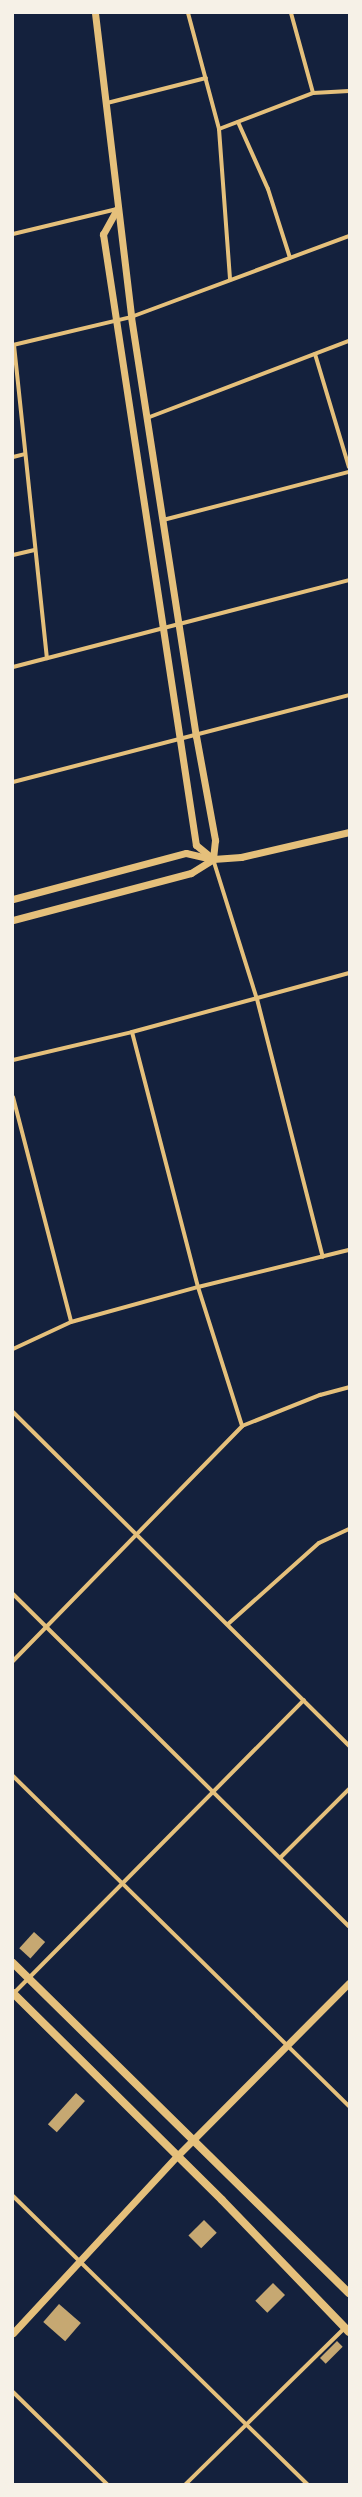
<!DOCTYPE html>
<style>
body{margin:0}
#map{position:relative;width:362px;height:2497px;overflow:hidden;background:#14213d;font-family:"Public Sans",sans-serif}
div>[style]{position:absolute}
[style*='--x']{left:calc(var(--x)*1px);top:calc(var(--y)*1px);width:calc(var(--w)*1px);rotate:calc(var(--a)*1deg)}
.building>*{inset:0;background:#c6a872;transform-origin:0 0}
.pedestrian>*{height:3.5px;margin:-1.75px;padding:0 1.75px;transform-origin:1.75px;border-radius:1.75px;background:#e5c07b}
.minor>*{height:4px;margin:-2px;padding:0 2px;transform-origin:2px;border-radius:2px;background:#e5c07b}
.tertiary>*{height:7px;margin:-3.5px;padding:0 3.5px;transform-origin:3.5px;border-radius:3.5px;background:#e5c07b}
.secondary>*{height:8px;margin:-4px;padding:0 4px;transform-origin:4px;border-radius:4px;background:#e5c07b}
span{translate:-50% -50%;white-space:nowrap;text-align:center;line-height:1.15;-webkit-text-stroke:3.5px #f6f1e7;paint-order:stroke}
.frame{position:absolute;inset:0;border:14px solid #f6f1e7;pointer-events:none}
</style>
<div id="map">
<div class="building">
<div style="left:34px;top:1932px;width:15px;height:22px;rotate:42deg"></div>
<div style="left:76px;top:2093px;width:12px;height:42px;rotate:42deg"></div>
<div style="left:204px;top:2220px;width:18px;height:22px;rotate:45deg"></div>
<div style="left:273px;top:2283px;width:17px;height:25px;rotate:45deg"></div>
<div style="left:59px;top:2304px;width:29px;height:24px;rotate:41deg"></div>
<div style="left:337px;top:2341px;width:8px;height:24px;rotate:45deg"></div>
</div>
<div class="pedestrian">
<div style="--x:186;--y:2484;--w:223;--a:-44.5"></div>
</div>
<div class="minor">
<div style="--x:188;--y:13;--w:120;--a:75"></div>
<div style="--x:219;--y:129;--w:151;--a:85.8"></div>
<div style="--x:291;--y:13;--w:83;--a:74.6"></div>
<div style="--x:313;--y:93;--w:36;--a:-3"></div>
<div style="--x:107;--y:103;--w:102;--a:-14.2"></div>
<div style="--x:238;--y:122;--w:73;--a:65.9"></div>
<div style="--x:268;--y:189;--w:72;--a:72.3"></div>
<div style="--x:219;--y:129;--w:101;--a:-21"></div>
<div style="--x:13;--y:234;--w:107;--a:-13.5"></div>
<div style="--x:13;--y:345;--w:121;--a:-13.3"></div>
<div style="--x:131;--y:317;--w:233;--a:-20.4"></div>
<div style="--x:14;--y:345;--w:315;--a:84"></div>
<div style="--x:315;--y:354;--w:118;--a:73.3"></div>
<div style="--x:147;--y:418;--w:216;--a:-20.9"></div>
<div style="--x:13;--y:457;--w:12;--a:-14"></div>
<div style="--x:163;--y:520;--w:192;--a:-14.5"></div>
<div style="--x:13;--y:555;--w:22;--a:-13"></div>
<div style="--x:13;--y:667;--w:347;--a:-14.5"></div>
<div style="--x:13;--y:782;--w:347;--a:-14.5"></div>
<div style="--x:213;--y:859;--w:147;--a:72.6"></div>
<div style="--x:257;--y:999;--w:266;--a:75.7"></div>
<div style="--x:132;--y:1032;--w:263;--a:75.5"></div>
<div style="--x:198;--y:1287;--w:146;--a:72.4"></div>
<div style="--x:13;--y:1060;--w:122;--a:-13.2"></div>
<div style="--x:132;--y:1032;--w:225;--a:-15.2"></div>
<div style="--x:13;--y:1097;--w:232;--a:75.5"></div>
<div style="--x:13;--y:1349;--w:64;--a:-25"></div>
<div style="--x:71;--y:1322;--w:132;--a:-15.4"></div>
<div style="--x:198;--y:1287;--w:155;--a:-13.8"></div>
<div style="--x:13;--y:1412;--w:474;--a:44.8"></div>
<div style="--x:13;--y:1594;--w:472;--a:44.7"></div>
<div style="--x:228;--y:1624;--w:122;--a:-41.7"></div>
<div style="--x:319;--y:1543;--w:33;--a:-25"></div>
<div style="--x:13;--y:1661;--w:328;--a:-45.7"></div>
<div style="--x:242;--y:1426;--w:84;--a:-21.7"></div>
<div style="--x:320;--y:1395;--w:30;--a:-15"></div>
<div style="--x:13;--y:1776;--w:471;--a:44.5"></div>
<div style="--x:281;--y:1857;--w:96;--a:-45"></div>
<div style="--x:14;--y:1993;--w:412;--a:-45.3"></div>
<div style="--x:13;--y:2196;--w:412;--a:44.4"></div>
<div style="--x:13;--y:2392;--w:132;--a:44.4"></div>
</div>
<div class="tertiary">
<div style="--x:95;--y:13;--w:306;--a:83.2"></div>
<div style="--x:131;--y:317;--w:424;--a:81.2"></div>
<div style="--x:196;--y:736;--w:106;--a:79.6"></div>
<div style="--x:215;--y:840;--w:19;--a:96"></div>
<div style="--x:117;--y:209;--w:29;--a:119"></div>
<div style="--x:103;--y:234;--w:618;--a:81.35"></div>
<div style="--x:196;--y:845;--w:22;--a:39"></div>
<div style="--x:13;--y:899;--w:179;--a:-14.9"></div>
<div style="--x:186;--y:853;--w:28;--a:13"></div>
<div style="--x:213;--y:859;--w:28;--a:-4"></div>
<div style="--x:241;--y:857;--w:111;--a:-13"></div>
<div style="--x:13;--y:920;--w:184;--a:-14.8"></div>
<div style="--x:191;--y:873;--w:26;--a:-32"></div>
<div style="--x:13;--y:2333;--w:241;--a:-47.2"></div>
<div style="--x:177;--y:2156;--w:244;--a:-45.2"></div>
</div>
<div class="secondary">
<div style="--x:13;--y:1963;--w:471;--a:44.5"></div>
<div style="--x:13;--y:1993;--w:294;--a:44.7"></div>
<div style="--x:222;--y:2200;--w:183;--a:46.1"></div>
</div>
<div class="frame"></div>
</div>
